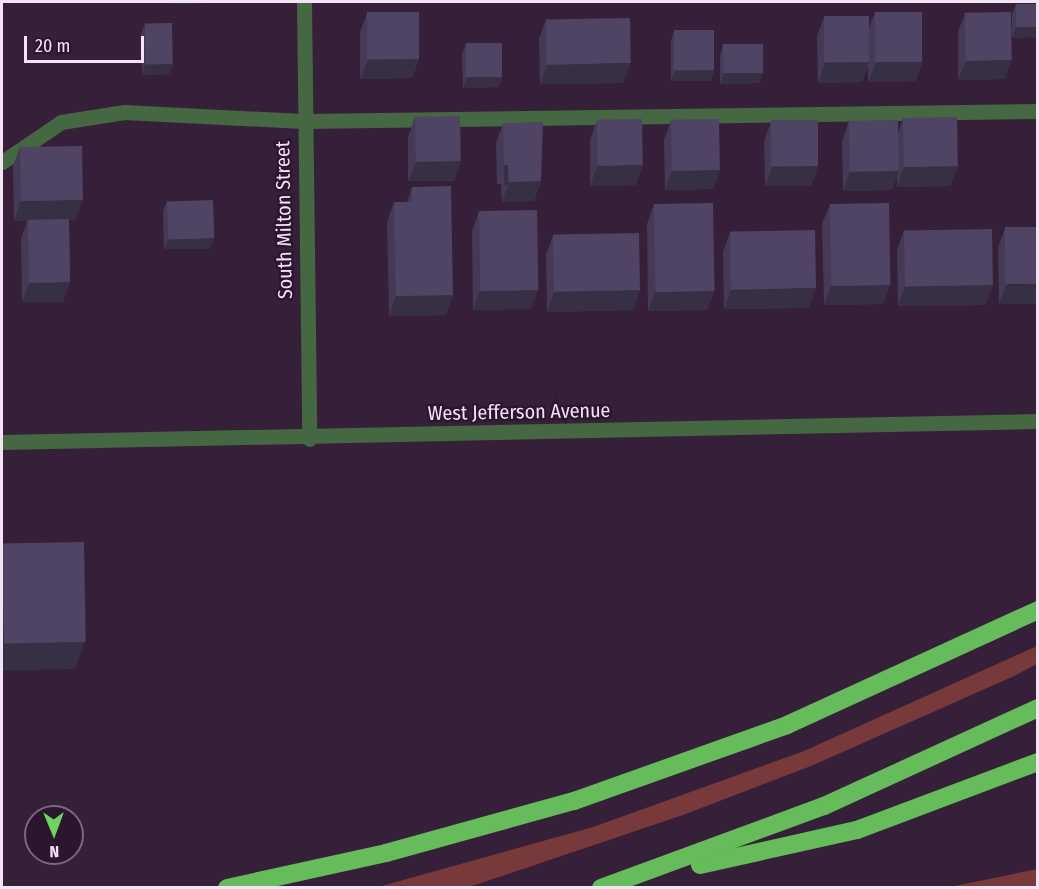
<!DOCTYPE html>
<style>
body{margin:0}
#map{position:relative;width:1039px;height:889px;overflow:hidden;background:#351f39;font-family:"Fira Sans Condensed",sans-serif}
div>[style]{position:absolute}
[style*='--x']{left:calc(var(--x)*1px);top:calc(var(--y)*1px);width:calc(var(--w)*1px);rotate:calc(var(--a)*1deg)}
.green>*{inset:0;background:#773939}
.minor>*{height:15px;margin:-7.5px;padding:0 7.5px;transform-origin:7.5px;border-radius:7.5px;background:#456741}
.highway>*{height:18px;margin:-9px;padding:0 9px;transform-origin:9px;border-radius:9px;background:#66bc5a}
.wall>*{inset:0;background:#443a55}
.shaded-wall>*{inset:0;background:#373045;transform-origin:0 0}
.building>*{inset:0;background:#4f4463;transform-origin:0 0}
span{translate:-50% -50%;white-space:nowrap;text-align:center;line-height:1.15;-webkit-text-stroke:4.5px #2b162e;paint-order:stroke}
.street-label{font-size:20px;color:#f2e4f5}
.frame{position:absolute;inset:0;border:3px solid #f2e4f5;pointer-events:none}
.north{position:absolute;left:24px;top:805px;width:60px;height:60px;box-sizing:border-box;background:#2b162e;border:2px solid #7b687e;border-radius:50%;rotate:179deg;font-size:16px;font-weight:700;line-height:24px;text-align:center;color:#f2e4f5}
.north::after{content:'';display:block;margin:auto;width:21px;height:27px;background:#6ed360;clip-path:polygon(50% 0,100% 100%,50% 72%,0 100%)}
.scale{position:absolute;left:24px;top:36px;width:120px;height:27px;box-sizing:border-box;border:3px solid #f2e4f5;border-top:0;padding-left:8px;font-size:18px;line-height:21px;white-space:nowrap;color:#f2e4f5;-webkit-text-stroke:4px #2b162e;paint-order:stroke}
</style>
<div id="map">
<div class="green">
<div style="clip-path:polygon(1037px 646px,1037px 664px,1012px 677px,811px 766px,683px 815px,469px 887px,378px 887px,593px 827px,804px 751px)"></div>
<div style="clip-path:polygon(1037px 869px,1037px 887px,950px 887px)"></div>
</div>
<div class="minor">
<div style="--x:304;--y:2;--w:437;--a:89.3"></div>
<div style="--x:2;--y:162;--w:71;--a:-34.1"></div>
<div style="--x:61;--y:122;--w:64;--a:-9"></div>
<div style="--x:124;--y:112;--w:180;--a:2.9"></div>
<div style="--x:304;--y:121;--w:734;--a:-0.78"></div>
<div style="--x:2;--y:442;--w:1036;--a:-1.16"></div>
</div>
<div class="highway">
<div style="--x:700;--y:865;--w:161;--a:-12.6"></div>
<div style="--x:857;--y:830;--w:193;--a:-20.6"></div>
<div style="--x:227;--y:888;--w:163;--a:-12.4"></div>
<div style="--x:386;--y:853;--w:195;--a:-15.5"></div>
<div style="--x:574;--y:801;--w:226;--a:-19.6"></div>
<div style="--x:787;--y:725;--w:276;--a:-24.6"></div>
<div style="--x:601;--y:888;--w:238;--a:-20.2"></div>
<div style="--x:824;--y:806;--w:235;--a:-24.6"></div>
</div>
<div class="wall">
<div style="clip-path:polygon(1016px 4px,1038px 4px,1038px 37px,1012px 38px,1012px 14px)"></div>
<div style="clip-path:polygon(875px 12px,916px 81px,868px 82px,868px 66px,862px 82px,818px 83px,817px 36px,824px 17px,869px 28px)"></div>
<div style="clip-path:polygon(367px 13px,419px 59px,412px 78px,360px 79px,360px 32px)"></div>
<div style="clip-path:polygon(965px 13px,1005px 79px,958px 80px,958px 32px)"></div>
<div style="clip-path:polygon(546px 19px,623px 83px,540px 84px,539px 39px)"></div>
<div style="clip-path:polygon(145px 24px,173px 64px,169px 74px,142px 75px,141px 34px)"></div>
<div style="clip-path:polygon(674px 31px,714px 70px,711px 81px,671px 81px,671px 41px)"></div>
<div style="clip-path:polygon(466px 43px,499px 87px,463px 88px,462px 54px)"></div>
<div style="clip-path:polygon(723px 44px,760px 83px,720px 84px,720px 55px)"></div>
<div style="clip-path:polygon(415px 117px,461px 161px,454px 181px,408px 181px,408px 137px)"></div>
<div style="clip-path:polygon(903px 118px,958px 166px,950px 186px,897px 187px,897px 175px,892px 190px,843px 191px,842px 141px,849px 121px,898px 133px)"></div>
<div style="clip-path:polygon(597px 120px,636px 185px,590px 186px,590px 140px)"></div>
<div style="clip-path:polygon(671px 120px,720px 170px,713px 189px,665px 190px,664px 140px)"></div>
<div style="clip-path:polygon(771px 121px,818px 166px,811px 186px,765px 186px,764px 141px)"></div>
<div style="clip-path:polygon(503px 123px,541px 181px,534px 201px,502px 202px,501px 184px,497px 184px,496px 143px)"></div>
<div style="clip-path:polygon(20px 147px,75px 220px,69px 220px,70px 282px,63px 302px,22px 302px,21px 239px,27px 221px,14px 221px,13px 166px)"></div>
<div style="clip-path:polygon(412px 187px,453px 295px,446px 315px,389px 316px,387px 222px,394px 202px,407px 202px)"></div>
<div style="clip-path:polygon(167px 201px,210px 249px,164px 249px,163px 211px)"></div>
<div style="clip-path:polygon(654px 204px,714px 291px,707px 310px,648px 311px,647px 224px)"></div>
<div style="clip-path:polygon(830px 204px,890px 285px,883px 304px,824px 305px,822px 224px)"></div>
<div style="clip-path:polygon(479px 211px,538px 290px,531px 309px,473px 310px,472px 231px)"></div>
<div style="clip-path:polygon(1038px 227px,999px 304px,998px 247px,1005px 228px)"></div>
<div style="clip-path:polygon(904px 230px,993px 285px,985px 305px,898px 306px,897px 250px)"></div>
<div style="clip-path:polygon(730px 232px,809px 308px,724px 309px,723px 252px)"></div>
<div style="clip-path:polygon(553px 235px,640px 290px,633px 310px,547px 312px,546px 255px)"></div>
</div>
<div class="shaded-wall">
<div style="clip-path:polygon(173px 2px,222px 2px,221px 3px,172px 4px)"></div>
<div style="clip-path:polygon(1016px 27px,1038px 27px,1038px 37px,1012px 38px)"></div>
<div style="clip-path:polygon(419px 59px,412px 78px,360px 79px,368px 60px)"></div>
<div style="clip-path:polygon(1012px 60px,1005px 79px,958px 80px,966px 61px)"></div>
<div style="clip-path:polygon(923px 61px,916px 81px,868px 82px,876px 62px)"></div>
<div style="clip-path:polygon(869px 62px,862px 82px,818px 83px,825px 63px)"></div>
<div style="clip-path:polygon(631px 63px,623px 83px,540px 84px,547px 65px)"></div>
<div style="clip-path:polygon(145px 64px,173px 64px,169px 74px,142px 75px)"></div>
<div style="clip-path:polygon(714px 70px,711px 81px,671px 81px,675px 71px)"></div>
<div style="clip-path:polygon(724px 73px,763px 73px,760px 83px,720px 84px)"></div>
<div style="clip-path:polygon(467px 77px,503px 77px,499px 87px,463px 88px)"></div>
<div style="clip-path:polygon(461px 161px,454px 181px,408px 181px,416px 162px)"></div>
<div style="left:504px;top:165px;width:4px;height:20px"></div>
<div style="clip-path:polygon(643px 165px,636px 185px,590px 186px,597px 166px)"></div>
<div style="clip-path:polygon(818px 166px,811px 186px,765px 186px,772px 167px)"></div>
<div style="clip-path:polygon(958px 166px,950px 186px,897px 187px,904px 167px)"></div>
<div style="clip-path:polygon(720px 170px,713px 189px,665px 190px,672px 171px)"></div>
<div style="clip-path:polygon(850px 171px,899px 171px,892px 190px,843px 191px)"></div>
<div style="clip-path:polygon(541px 181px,534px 201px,502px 202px,509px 182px)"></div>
<div style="clip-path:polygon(83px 200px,75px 220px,14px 221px,21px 201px)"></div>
<div style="clip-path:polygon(214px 238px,210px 249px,164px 249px,168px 239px)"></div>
<div style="clip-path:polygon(70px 282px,63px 302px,22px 302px,29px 283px)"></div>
<div style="clip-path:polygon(1038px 284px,1038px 304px,999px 304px,1006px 285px)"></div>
<div style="clip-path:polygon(890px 285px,883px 304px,824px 305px,831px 286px)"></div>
<div style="clip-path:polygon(993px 285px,985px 305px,898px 306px,905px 286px)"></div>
<div style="clip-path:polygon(816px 288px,809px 308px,724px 309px,731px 290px)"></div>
<div style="clip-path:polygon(538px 290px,531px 309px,473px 310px,480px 291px)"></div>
<div style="clip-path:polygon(640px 290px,633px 310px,547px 312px,554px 292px)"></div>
<div style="clip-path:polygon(714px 291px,707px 310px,648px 311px,655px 292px)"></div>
<div style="clip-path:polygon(453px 295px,446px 315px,389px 316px,396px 296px)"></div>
<div style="clip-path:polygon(85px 642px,75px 669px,2px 671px,2px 643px)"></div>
</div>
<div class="building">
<div style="left:1016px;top:4px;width:22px;height:23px"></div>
<div style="left:419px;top:12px;width:47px;height:52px;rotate:90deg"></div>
<div style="left:875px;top:12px;width:47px;height:50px"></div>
<div style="left:1011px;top:12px;width:48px;height:46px;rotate:89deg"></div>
<div style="left:869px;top:16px;width:46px;height:45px;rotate:90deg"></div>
<div style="left:630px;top:18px;width:45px;height:84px;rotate:89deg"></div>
<div style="left:172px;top:23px;width:41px;height:27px;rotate:89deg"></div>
<div style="left:714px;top:30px;width:40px;height:40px;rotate:90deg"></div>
<div style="left:466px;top:43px;width:36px;height:34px"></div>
<div style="left:723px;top:44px;width:40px;height:29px"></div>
<div style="left:460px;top:116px;width:45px;height:45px;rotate:89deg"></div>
<div style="left:957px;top:117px;width:49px;height:54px;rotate:89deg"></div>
<div style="left:642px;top:119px;width:46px;height:45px;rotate:89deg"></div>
<div style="left:719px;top:119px;width:51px;height:48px;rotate:89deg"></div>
<div style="left:818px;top:120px;width:46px;height:47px;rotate:90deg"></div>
<div style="left:898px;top:120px;width:51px;height:49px;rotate:89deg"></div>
<div style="clip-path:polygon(543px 122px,541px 181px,509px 182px,508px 165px,504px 165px,503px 123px)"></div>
<div style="left:82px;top:146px;width:54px;height:62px;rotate:89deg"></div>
<div style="clip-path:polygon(451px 186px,453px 295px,396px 296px,394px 202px,412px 202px,412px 187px)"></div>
<div style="left:213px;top:200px;width:38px;height:46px;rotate:88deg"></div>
<div style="left:713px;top:203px;width:88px;height:59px;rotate:89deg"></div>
<div style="left:889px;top:203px;width:82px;height:59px;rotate:89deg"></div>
<div style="left:537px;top:210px;width:80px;height:58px;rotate:89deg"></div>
<div style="left:69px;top:219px;width:63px;height:41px;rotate:89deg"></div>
<div style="left:1038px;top:227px;width:57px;height:33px;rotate:90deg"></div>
<div style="left:992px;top:229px;width:56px;height:88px;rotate:89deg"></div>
<div style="left:815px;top:230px;width:58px;height:85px;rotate:89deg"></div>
<div style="left:639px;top:233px;width:57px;height:86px;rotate:89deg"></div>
<div style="left:84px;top:542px;width:100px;height:82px;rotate:89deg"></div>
</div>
<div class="street-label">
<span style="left:284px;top:220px;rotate:-91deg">South Milton Street</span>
<span style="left:519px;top:412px;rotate:-1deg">West Jefferson Avenue</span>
</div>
<div class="frame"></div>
<div class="north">N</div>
<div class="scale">20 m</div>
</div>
